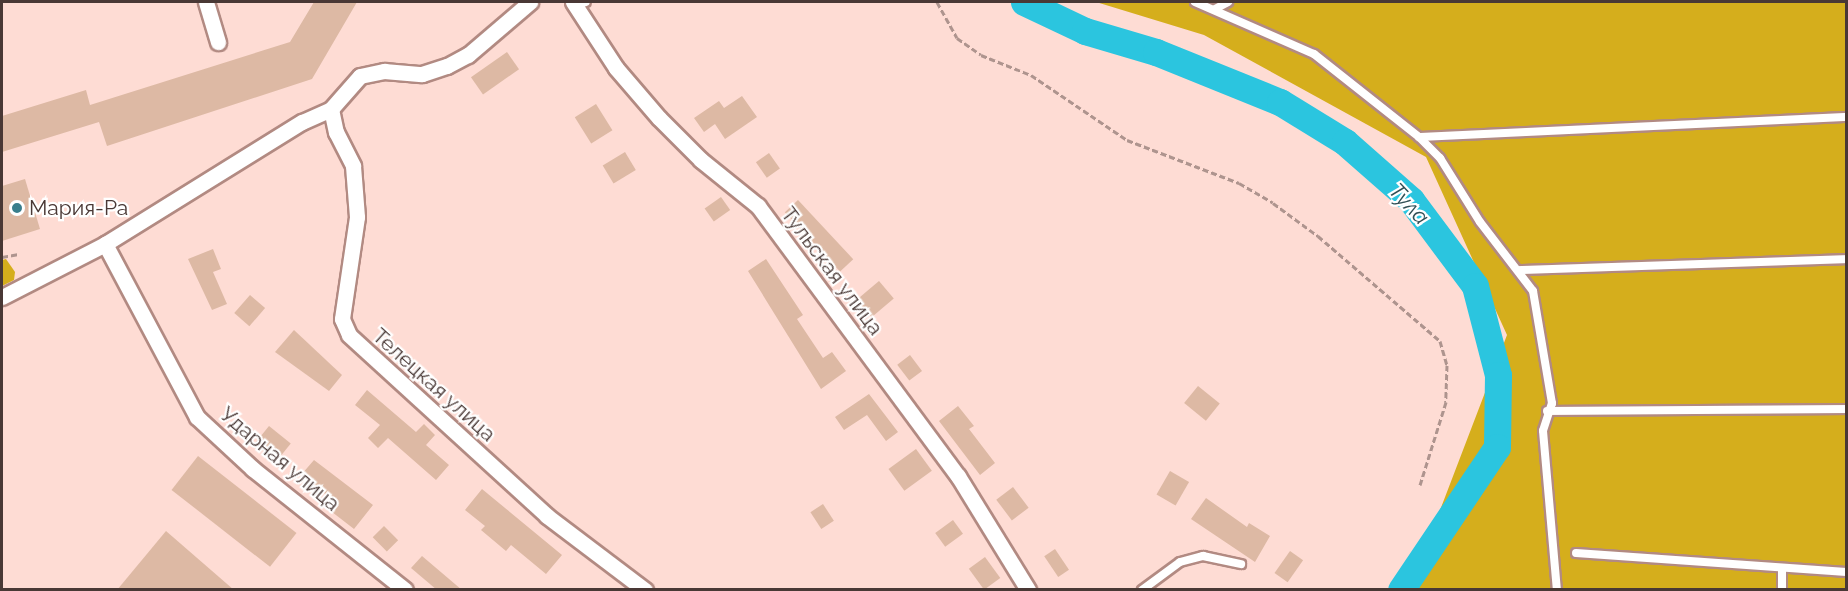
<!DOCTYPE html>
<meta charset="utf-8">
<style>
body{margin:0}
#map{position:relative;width:1848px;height:591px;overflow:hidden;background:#fedcd4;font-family:Raleway,sans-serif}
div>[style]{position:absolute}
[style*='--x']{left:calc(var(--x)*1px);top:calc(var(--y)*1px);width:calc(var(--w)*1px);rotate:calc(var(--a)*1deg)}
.green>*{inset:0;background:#d5ae1c}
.river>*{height:27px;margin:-13.5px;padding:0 13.5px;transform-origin:13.5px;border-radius:13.5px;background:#2bc5df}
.building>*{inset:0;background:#ddb9a4;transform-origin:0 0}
.path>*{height:3px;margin-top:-1.5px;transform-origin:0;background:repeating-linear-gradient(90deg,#ae948e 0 6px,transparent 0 9px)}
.roads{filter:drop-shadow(2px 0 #b28a82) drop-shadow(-2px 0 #b28a82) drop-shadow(0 2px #b28a82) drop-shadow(0 -2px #b28a82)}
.service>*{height:8px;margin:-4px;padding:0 4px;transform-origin:4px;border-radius:4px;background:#fff}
.minor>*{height:15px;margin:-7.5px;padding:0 7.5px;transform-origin:7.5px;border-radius:7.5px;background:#fff}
.dots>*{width:16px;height:16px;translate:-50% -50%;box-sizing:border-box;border:3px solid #fff;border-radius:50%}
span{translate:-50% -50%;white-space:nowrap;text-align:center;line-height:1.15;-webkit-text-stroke:4.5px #fff;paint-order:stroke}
.poi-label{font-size:21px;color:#493835}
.left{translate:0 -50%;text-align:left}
.street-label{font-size:21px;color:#493835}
.water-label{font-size:22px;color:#314f55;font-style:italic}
.frame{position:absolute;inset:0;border:3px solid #493835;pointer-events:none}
</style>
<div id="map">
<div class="green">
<div style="clip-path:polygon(1096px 2px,1846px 2px,1846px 589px,1405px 589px,1429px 539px,1507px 335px,1426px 157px,1204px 35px)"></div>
<div style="clip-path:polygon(6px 259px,15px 272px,14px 280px,2px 286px,2px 260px)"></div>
</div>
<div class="river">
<div style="--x:1024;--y:2;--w:68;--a:25.4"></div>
<div style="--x:1085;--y:31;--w:74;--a:16.5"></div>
<div style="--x:1156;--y:52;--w:134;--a:22"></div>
<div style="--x:1280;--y:102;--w:76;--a:31.6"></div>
<div style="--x:1345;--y:142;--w:88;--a:41.3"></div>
<div style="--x:1411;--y:200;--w:107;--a:53.3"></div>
<div style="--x:1475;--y:286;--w:92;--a:75.5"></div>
<div style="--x:1498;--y:375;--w:72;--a:90.8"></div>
<div style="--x:1497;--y:447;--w:172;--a:123.9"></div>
</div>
<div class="building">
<div style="clip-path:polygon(314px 2px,357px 2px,312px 79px,107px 146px,99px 122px,2px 152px,2px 116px,86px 90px,90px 105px,290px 42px)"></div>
<div style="left:507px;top:52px;width:21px;height:44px;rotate:55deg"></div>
<div style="clip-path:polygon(742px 96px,757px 117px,725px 139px,715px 124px,704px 132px,694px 118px,719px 101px,724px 108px)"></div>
<div style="left:596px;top:104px;width:31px;height:25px;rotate:58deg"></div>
<div style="left:625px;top:152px;width:21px;height:26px;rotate:59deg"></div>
<div style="left:769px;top:153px;width:19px;height:16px;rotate:55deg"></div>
<div style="clip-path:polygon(25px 179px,40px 229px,2px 241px,2px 186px)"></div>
<div style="left:721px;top:197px;width:16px;height:20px;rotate:55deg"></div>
<div style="left:798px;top:200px;width:81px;height:18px;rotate:47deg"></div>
<div style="clip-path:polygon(213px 249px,221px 269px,213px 272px,227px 304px,212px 310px,188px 259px)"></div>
<div style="clip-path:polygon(766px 259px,803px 315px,797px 319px,823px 358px,832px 352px,846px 371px,821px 389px,748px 271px)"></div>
<div style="left:879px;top:281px;width:23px;height:29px;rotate:50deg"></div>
<div style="left:250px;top:295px;width:20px;height:24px;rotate:41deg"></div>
<div style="clip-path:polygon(294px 330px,342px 375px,329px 391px,275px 352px)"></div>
<div style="left:910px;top:355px;width:20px;height:16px;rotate:53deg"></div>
<div style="left:1198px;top:386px;width:28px;height:22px;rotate:39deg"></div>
<div style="clip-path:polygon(367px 390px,416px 432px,424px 424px,435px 435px,426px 445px,449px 465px,436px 480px,388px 438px,378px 448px,368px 438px,380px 425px,355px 405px)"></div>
<div style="clip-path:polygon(869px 394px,898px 432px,886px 441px,867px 415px,844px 430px,835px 417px)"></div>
<div style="clip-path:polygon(958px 406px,974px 426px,969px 429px,995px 463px,980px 475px,939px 421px)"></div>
<div style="left:269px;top:426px;width:28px;height:23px;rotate:39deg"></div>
<div style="left:916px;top:449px;width:27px;height:34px;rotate:54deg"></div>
<div style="left:198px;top:456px;width:125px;height:43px;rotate:38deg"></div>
<div style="clip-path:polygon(314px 460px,373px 505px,354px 529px,323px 505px,329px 497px,301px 475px)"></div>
<div style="left:1170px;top:471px;width:22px;height:27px;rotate:30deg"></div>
<div style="left:1013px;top:487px;width:26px;height:21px;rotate:53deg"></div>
<div style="clip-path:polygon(482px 489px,562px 555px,546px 574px,511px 545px,506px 551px,481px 530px,485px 526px,465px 510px)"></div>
<div style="clip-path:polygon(1206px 498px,1247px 527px,1249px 523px,1270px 536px,1255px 562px,1191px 519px)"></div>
<div style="left:823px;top:504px;width:20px;height:15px;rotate:57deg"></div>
<div style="left:953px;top:520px;width:17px;height:22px;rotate:54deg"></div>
<div style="left:384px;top:526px;width:20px;height:16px;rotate:45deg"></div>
<div style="clip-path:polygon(166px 531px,234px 590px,117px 590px)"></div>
<div style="left:1055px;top:549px;width:25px;height:13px;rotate:56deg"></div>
<div style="left:1290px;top:551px;width:16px;height:27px;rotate:35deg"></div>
<div style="clip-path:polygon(422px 556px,462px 590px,437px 590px,411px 568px)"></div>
<div style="left:985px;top:557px;width:26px;height:20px;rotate:54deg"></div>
</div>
<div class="path">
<div style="--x:937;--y:2;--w:41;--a:60.9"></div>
<div style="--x:957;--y:38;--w:29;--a:35"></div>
<div style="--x:981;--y:55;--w:54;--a:21.8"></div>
<div style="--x:1031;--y:75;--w:116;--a:34.1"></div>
<div style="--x:1127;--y:140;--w:120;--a:21"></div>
<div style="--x:1239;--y:183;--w:39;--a:30"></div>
<div style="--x:1273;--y:203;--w:56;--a:36.3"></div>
<div style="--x:1318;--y:236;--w:161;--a:40.7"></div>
<div style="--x:1440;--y:341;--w:25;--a:74"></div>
<div style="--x:1447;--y:365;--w:37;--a:92"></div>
<div style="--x:1446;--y:402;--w:87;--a:107.4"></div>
<div style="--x:2;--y:257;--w:17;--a:-10"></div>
</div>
<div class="roads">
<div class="service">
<div style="--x:1195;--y:2;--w:130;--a:23.6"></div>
<div style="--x:1314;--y:54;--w:134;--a:38.3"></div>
<div style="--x:1419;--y:137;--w:30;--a:45"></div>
<div style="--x:1440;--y:158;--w:75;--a:58"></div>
<div style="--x:1480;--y:222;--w:87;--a:52.5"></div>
<div style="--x:1533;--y:291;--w:114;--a:80.4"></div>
<div style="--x:1552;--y:403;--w:29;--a:108"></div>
<div style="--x:1543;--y:431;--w:160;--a:85"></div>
<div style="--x:575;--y:5;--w:11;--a:-15"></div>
<div style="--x:1215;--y:9;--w:15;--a:-28"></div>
<div style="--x:1419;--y:137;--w:427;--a:-2.7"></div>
<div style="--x:1519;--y:270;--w:327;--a:-1.9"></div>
<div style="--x:1547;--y:411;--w:299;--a:-0.4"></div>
<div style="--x:1576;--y:553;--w:271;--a:4"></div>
<div style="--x:1142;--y:590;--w:47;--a:-36.4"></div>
<div style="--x:1180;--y:562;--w:24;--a:-15"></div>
<div style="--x:1203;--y:556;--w:39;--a:12"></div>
<div style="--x:1782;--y:590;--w:22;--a:-90"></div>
</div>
<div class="minor">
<div style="--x:206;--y:2;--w:42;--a:73.3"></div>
<div style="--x:573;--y:2;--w:79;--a:56.9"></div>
<div style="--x:616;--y:68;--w:66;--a:49.3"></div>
<div style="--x:659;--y:118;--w:59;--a:45"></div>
<div style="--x:701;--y:160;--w:73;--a:38.9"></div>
<div style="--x:758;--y:206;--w:336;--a:53.5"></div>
<div style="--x:958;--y:476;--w:134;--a:58.4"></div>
<div style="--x:331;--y:109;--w:24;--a:78"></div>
<div style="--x:336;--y:132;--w:38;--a:63"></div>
<div style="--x:353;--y:166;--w:51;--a:85.5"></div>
<div style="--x:357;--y:217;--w:103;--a:98.4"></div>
<div style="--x:342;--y:319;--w:17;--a:66"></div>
<div style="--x:349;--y:335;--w:268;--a:42.4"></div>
<div style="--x:547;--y:516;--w:123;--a:37.1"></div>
<div style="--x:105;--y:244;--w:196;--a:62"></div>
<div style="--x:197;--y:417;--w:76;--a:42.9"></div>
<div style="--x:253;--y:469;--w:194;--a:38.5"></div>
<div style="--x:2;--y:297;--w:116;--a:-27.2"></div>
<div style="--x:105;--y:244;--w:232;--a:-31.8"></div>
<div style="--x:302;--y:122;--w:32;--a:-24"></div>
<div style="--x:331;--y:109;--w:44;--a:-48.7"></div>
<div style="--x:360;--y:76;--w:25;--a:-12"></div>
<div style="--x:384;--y:71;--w:38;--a:5"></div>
<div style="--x:422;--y:74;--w:26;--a:-18"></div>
<div style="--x:447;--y:66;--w:24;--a:-28"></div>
<div style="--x:468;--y:55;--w:82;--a:-40.5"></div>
</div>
</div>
<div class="dots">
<div style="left:17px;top:208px;background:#397e8c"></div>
</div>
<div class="poi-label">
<span class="left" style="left:29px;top:208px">Мария-Ра</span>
</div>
<div class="street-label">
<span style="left:832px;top:271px;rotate:53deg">Тульская улица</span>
<span style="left:434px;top:385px;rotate:42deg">Телецкая улица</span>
<span style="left:280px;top:459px;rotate:40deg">Ударная улица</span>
</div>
<div class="water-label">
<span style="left:1409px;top:204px;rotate:47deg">Тула</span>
</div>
<div class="frame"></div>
</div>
